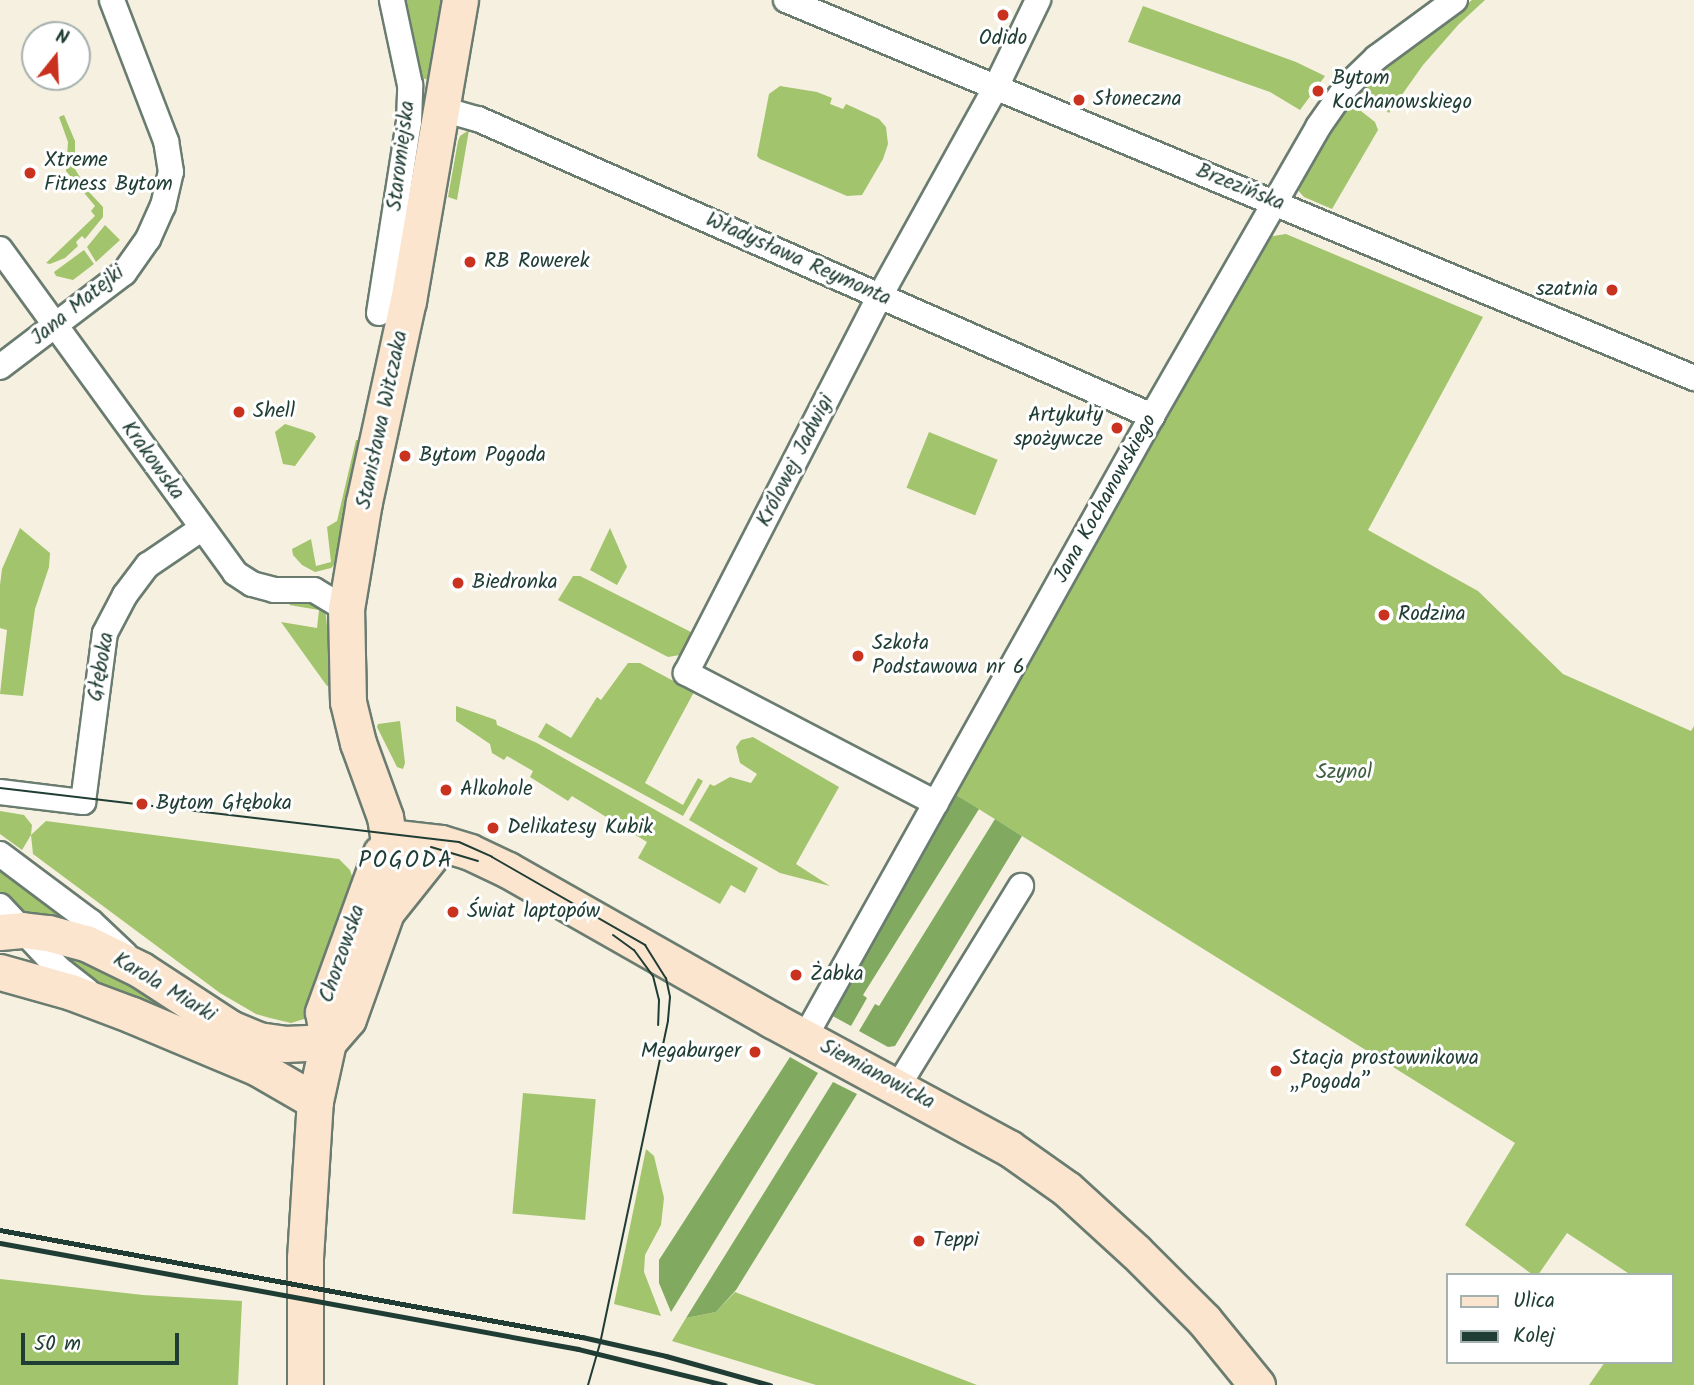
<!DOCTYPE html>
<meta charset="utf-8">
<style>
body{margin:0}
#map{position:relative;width:1694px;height:1385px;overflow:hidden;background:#f6f0e0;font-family:Kalam,sans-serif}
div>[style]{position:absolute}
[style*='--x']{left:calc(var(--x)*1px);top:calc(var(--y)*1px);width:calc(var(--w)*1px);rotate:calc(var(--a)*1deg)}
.green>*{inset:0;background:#a2c46d;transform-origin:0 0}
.forest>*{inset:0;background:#81aa60}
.roads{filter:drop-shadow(2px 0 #6a7c70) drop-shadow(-2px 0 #6a7c70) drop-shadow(0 2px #6a7c70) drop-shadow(0 -2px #6a7c70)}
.street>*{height:24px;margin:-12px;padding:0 12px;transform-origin:12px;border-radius:12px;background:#fff}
.secondary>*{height:35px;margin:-17.5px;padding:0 17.5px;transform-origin:17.5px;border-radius:17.5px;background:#fce5cf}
.tram>*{height:2px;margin:-1px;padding:0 1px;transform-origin:1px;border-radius:1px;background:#1f3d34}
.rail>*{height:5px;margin:-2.5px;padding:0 2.5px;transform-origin:2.5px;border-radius:2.5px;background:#1f3d34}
.dots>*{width:19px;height:19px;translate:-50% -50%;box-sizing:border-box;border:4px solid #fff;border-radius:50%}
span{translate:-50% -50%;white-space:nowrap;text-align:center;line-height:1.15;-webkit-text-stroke:6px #fff;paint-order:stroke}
.poi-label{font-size:21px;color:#1f3d34}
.left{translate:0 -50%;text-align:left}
.right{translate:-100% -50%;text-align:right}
.street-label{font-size:21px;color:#1f3d34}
.park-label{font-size:21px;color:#405f42}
.neighbourhood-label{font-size:23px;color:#1f3d34;letter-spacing:2px}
.legend{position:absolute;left:1446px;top:1273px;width:228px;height:91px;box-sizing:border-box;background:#fff;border:2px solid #a5b1ae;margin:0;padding:9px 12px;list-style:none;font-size:21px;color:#1f3d34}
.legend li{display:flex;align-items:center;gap:14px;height:35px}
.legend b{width:35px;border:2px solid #a5b1ae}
.north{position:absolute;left:21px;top:21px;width:70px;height:70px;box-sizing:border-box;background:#fff;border:2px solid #a5b1ae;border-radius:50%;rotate:18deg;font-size:19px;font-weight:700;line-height:28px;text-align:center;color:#1f3d34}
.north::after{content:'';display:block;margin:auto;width:24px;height:32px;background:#c8321e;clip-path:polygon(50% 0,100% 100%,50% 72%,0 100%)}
.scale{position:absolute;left:21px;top:1333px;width:158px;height:32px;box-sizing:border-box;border:4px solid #1f3d34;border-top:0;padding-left:9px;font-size:21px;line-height:24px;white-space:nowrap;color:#1f3d34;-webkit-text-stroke:5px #fff;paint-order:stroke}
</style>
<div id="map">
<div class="green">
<div style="clip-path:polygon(400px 0,442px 0,429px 80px,414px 76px)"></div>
<div style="clip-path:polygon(1472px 0,1485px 0,1459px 24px,1423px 65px,1389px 113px,1358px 89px)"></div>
<div style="clip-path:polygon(1143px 6px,1296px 62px,1325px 76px,1300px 110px,1270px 92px,1128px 42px)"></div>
<div style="clip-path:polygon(780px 86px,817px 92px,832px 98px,830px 104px,843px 109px,846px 104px,879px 119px,886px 127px,888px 144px,883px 159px,862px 195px,847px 196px,760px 159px,757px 156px,769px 94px)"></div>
<div style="clip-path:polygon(1348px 101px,1375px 122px,1378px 130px,1332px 209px,1304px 197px,1296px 188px)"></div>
<div style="clip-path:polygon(64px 115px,75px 141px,75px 169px,89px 192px,103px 207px,103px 217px,85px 239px,82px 236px,76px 242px,78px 246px,65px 258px,50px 264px,46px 263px,95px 216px,91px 211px,95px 206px,66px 171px,68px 142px,59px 117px)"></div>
<div style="clip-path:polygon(469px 130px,457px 200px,448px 197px,458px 141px,460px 136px)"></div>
<div style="clip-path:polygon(105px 225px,120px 240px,96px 262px,87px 247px)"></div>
<div style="clip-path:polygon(1286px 234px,1483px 317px,1368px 530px,1478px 591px,1563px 674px,1691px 731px,1694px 726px,1694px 1385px,1589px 1385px,1605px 1362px,1671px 1362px,1671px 1275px,1631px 1275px,1567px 1233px,1538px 1275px,1533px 1275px,1465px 1225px,1515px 1143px,953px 793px,1267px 237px)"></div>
<div style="clip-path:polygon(84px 250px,94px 264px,73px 280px,56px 276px,54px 272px)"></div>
<div style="clip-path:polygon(285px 424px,313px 433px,316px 437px,295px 466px,283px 464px,275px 432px)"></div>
<div style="left:929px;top:432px;width:74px;height:60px;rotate:22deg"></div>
<div style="clip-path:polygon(356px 440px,361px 440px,338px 561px,331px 568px,315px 572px,302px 565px,293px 555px,292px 549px,311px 539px,316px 566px,331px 562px,327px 527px,337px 521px)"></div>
<div style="clip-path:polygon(20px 528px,50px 553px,49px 567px,35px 609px,23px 696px,0 694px,7px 630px,0 628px,0 585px,2px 569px)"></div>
<div style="clip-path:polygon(610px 528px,627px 567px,617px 585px,590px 570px)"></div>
<div style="clip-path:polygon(573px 576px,580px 576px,689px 631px,694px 635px,687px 650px,680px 655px,668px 657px,558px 600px)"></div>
<div style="clip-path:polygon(295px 599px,318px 602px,326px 615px,332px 685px,327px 686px,281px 622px,317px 628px,319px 610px,289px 605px)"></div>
<div style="clip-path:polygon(628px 663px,640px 663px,694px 692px,645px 783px,683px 805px,698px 778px,703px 781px,683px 816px,538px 737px,546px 723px,571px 738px,597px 697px,601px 700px)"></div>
<div style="clip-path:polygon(456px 706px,496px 720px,497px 725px,537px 743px,758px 868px,745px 893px,731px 885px,720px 904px,638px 858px,647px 842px,572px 796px,568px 801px,530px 777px,533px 771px,507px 756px,504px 760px,492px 753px,490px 744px,456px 721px)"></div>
<div style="clip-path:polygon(400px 721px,405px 763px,403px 769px,397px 767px,377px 727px,378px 724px)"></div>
<div style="clip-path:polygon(753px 737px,839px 787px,796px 864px,830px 886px,780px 873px,689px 820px,710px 784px,714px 786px,730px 777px,751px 783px,757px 774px,740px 763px,736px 747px,741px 740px)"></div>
<div style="clip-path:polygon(0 811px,24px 815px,32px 825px,31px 835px,46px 821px,339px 859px,350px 870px,353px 879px,307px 1014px,304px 1019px,291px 1023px,270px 1018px,256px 1014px,220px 993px,33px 854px,31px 835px,22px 850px,0 834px)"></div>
<div style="clip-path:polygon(0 864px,78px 923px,28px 924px,0 894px)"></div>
<div style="clip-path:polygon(47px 943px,62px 944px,224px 1038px,96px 987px)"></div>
<div style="left:523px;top:1093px;width:73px;height:121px;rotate:5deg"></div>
<div style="clip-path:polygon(646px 1149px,654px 1156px,664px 1198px,661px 1225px,645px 1255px,644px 1272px,661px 1316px,614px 1304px)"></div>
<div style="clip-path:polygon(0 1279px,143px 1295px,242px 1301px,238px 1385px,0 1385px)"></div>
<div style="clip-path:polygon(735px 1292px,977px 1385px,816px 1385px,672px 1341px,686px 1318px,716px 1312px)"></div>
</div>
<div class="forest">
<div style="clip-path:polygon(953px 793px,979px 809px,863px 995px,867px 998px,851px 1026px,827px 1013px)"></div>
<div style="clip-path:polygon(995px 819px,1022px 836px,895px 1046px,888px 1047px,859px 1031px,875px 1004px,879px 1006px)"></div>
<div style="clip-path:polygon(790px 1057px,818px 1073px,671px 1312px,659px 1283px,659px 1260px)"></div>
<div style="clip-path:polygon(833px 1082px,857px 1094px,736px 1290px,716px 1312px,686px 1318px)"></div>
</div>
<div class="roads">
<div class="street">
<div style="--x:786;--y:0;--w:984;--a:22.6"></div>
<div style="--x:442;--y:109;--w:37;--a:16"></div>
<div style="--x:478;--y:119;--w:737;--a:23.78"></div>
<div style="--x:0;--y:249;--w:400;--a:54"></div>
<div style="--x:235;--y:573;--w:20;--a:33"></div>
<div style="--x:252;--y:584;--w:23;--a:15"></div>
<div style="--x:274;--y:590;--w:40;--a:0"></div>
<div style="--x:314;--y:590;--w:37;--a:31"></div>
<div style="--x:379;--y:313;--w:193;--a:-81.1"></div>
<div style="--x:409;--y:122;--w:37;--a:-88"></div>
<div style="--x:410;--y:85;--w:87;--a:-102"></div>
<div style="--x:0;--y:367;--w:156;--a:-37.2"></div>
<div style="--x:124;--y:273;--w:42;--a:-54.8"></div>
<div style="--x:148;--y:239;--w:36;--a:-66"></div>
<div style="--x:163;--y:206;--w:35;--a:-77"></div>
<div style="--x:171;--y:172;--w:31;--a:-99"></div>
<div style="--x:166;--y:141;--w:151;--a:-111"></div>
<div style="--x:0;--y:792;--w:84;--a:6.9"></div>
<div style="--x:83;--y:802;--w:170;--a:-82.6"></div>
<div style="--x:105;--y:633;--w:43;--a:-62.2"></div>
<div style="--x:125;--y:595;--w:38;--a:-53"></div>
<div style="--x:148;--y:565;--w:64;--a:-34.2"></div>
<div style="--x:936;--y:803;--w:282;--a:-152.5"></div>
<div style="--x:686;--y:673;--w:424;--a:-62.8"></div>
<div style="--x:880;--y:296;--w:239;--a:-61"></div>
<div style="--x:996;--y:87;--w:97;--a:-64.2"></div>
<div style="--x:0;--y:854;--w:114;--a:36.8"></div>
<div style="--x:91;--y:922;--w:47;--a:43.3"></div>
<div style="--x:0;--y:906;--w:85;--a:46.9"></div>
<div style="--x:58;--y:968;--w:37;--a:38"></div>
<div style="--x:805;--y:1037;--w:711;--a:-60.8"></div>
<div style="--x:1152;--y:416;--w:333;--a:-60.1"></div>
<div style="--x:1318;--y:127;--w:49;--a:-55"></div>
<div style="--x:1346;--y:87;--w:42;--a:-44"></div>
<div style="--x:1376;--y:58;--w:98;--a:-36.3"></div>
<div style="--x:898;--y:1086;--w:235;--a:-58.4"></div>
</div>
<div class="secondary">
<div style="--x:388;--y:837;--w:53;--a:6.5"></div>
<div style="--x:441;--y:843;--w:30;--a:17"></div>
<div style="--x:470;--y:852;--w:42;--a:25.3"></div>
<div style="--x:508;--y:870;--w:304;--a:29.6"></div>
<div style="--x:772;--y:1020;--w:269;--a:28.4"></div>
<div style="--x:1009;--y:1148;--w:71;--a:35.3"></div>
<div style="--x:1067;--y:1189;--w:93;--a:42.4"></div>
<div style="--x:1136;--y:1252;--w:96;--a:45"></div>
<div style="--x:1204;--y:1320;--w:84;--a:50.8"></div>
<div style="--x:386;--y:912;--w:88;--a:-51.4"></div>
<div style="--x:0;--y:932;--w:22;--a:-5"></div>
<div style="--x:22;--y:930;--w:26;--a:7"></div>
<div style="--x:48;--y:933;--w:39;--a:15"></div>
<div style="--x:86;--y:943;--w:61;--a:26.1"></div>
<div style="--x:141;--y:970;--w:106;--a:33.1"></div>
<div style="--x:230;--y:1028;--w:30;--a:23"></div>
<div style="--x:258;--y:1040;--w:27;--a:8"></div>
<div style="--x:285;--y:1044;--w:43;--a:-2.7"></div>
<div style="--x:0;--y:972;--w:74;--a:15.7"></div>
<div style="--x:71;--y:992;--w:65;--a:20.7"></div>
<div style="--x:132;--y:1015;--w:137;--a:22.8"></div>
<div style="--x:258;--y:1068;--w:66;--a:30.1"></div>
<div style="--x:328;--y:1042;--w:30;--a:-49"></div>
<div style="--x:348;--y:1019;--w:114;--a:-70.4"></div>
<div style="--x:386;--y:912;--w:70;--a:-87.5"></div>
<div style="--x:389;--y:842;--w:25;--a:-99"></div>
<div style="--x:385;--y:817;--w:79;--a:-110"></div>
<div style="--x:358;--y:743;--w:42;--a:-103.7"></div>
<div style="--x:348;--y:702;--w:93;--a:-91.2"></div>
<div style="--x:346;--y:609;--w:109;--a:-80.5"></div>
<div style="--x:364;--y:502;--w:206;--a:-77.7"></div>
<div style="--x:408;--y:301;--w:305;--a:-80.2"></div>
<div style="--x:305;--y:1385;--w:127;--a:-90"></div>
<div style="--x:305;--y:1258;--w:157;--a:-86.4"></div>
<div style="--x:315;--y:1101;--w:60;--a:-77.6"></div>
<div style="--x:328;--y:1042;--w:30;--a:-99"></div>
<div style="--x:323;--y:1012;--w:169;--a:-70"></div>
</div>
</div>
<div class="tram">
<div style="--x:0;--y:788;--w:462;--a:6.7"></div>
<div style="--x:459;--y:842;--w:36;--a:24"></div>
<div style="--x:492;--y:857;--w:177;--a:29.9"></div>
<div style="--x:645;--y:945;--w:39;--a:58"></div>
<div style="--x:666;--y:978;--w:19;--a:78"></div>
<div style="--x:670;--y:997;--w:24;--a:95"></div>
<div style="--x:668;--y:1021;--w:326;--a:101.9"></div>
<div style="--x:601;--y:1340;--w:47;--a:106.1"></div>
<div style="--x:431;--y:847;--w:49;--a:16.6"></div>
<div style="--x:613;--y:935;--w:26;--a:36"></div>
<div style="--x:634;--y:950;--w:32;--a:54"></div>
<div style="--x:653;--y:976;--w:25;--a:76"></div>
<div style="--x:659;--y:1000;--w:25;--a:92"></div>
</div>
<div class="rail">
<div style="--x:0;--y:1230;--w:592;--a:10.42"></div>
<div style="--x:582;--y:1337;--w:86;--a:12.7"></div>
<div style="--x:666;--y:1356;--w:108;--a:15.6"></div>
<div style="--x:0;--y:1243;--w:588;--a:10.39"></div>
<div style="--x:578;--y:1349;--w:151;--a:13.8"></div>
</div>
<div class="dots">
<div style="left:1003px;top:15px;background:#c8321e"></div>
<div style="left:1318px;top:91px;background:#c8321e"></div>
<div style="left:1079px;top:100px;background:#c8321e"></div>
<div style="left:30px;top:173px;background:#c8321e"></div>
<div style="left:470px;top:262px;background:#c8321e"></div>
<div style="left:1612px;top:290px;background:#c8321e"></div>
<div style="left:239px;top:412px;background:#c8321e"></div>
<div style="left:1117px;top:428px;background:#c8321e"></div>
<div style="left:405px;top:456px;background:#c8321e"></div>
<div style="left:458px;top:583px;background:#c8321e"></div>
<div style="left:1384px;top:615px;background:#c8321e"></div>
<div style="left:858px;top:656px;background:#c8321e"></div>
<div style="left:446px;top:790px;background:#c8321e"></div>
<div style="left:142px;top:804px;background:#c8321e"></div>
<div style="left:493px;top:828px;background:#c8321e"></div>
<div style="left:453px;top:912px;background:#c8321e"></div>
<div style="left:796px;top:975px;background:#c8321e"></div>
<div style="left:755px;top:1052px;background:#c8321e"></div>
<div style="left:1276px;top:1071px;background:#c8321e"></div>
<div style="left:919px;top:1241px;background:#c8321e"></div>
</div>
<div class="poi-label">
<span style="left:1003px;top:39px">Odido</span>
<span class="left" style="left:1332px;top:91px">Bytom<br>Kochanowskiego</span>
<span class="left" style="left:1093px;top:100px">Słoneczna</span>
<span class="left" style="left:44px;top:173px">Xtreme<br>Fitness Bytom</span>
<span class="left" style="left:484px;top:262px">RB Rowerek</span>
<span class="right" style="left:1598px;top:290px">szatnia</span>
<span class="left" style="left:253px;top:412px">Shell</span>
<span class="right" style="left:1103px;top:428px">Artykuły<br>spożywcze</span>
<span class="left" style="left:419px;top:456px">Bytom Pogoda</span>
<span class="left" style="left:472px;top:583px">Biedronka</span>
<span class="left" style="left:1398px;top:615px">Rodzina</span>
<span class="left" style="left:872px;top:656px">Szkoła<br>Podstawowa nr 6</span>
<span class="left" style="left:460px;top:790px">Alkohole</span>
<span class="left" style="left:156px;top:804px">Bytom Głęboka</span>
<span class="left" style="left:507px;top:828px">Delikatesy Kubik</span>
<span class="left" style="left:467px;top:912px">Świat laptopów</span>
<span class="left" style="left:810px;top:975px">Żabka</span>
<span class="right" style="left:741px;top:1052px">Megaburger</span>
<span class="left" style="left:1290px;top:1071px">Stacja prostownikowa<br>„Pogoda”</span>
<span class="left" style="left:933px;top:1241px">Teppi</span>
</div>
<div class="street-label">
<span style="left:402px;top:156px;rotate:-83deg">Staromiejska</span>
<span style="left:1240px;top:188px;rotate:22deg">Brzezińska</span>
<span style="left:798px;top:260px;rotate:24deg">Władysława Reymonta</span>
<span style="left:78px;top:306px;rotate:-39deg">Jana Matejki</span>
<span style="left:383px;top:420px;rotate:-78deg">Stanisława Witczaka</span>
<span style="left:152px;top:461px;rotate:54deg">Krakowska</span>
<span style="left:796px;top:461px;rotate:-63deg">Królowej Jadwigi</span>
<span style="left:1106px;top:499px;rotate:-61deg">Jana Kochanowskiego</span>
<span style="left:102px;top:667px;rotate:-80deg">Głęboka</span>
<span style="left:343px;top:954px;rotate:-71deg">Chorzowska</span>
<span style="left:164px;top:988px;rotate:31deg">Karola Miarki</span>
<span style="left:877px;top:1075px;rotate:28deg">Siemianowicka</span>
</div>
<div class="park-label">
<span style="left:1344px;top:773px">Szynol</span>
</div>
<div class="neighbourhood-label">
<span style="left:406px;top:861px">POGODA</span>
</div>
<ul class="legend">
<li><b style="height:9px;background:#fce5cf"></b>Ulica</li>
<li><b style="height:9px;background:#1f3d34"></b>Kolej</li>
</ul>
<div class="north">N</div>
<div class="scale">50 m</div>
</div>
